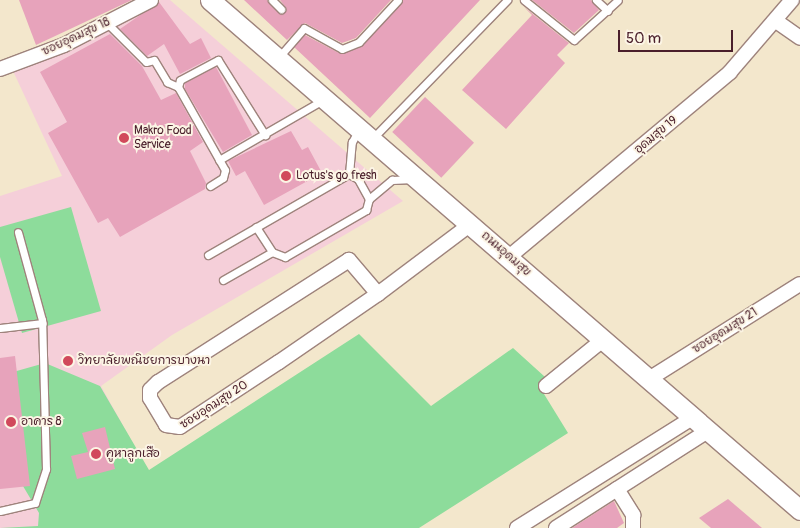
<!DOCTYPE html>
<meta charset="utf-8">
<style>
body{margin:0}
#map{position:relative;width:800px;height:528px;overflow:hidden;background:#f3e7cc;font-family:Pangolin,"Playpen Sans Thai",sans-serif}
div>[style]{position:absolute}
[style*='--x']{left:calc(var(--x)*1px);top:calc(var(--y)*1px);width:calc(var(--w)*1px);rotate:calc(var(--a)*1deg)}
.built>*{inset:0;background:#f5cfd9}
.green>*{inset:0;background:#8ddc9b}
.building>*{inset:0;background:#e7a3bb;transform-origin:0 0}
.roads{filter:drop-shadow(1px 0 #9e837c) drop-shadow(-1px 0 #9e837c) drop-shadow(0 1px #9e837c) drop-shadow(0 -1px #9e837c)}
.service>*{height:7px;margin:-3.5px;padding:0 3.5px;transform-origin:3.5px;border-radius:3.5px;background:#fff}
.minor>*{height:14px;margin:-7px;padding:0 7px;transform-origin:7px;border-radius:7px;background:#fff}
.secondary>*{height:19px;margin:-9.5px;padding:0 9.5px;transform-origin:9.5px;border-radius:9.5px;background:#fff}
.dots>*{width:14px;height:14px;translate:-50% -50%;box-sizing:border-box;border:2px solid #fcf5e5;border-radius:50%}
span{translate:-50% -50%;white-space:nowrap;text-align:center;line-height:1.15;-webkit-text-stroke:4px #fcf5e5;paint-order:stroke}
.street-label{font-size:12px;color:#4a1f2b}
.poi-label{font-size:12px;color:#4a1f2b}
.left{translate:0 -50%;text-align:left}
.scale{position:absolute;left:618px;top:30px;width:115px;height:22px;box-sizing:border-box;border:2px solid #4a1f2b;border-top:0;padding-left:6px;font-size:15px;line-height:18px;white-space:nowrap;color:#4a1f2b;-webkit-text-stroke:4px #fcf5e5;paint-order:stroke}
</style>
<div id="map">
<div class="built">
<div style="clip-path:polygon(161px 0,170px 0,403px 201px,172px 335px,101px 386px,145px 465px,63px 528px,0 528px,0 196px,62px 176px,13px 71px)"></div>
</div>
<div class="green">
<div style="clip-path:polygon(71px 207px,101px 311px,22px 333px,0 257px,0 227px)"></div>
<div style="clip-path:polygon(359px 334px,431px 406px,513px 348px,555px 386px,544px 394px,568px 433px,419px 528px,0 528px,38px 526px,39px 513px,20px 481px,6px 374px,45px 363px,100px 386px,149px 470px)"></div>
</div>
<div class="building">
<div style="clip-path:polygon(19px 0,132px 0,36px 45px)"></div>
<div style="clip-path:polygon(244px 0,267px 0,280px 14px,286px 8px,280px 0,391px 0,356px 38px,342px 43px,305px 23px,287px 40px)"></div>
<div style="clip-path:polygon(403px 0,480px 0,370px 118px,294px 47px,305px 35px,341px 54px,361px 47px)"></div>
<div style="clip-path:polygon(532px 0,591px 0,599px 10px,574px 33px)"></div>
<div style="clip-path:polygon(159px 2px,190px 44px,201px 38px,211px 58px,180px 74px,164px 44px,147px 56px,120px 29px)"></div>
<div style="clip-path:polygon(524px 7px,569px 43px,557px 55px,565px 63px,506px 129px,462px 90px,532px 15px)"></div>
<div style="clip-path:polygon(110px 34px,142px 66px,161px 100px,176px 93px,203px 142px,190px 151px,206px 183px,205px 189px,120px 237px,108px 218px,98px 223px,48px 133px,67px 122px,40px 72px)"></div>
<div style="clip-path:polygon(216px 67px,252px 135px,223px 152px,185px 89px,185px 83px)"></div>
<div style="left:425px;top:97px;width:67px;height:48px;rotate:43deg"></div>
<div style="clip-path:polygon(291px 131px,302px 150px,308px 147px,322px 173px,264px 205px,245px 171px,236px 176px,228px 161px)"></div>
<div style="clip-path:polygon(15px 356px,30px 486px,0 489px,0 358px)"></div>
<div style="clip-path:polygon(105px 427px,115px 469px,77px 479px,71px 456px,88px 452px,82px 433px)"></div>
<div style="clip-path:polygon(728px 499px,762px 528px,711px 528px,699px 518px)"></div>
<div style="clip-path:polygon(614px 501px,624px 523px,617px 528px,572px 528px)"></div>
</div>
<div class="roads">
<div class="service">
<div style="--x:272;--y:0;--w:13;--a:45"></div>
<div style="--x:524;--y:0;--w:64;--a:38.7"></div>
<div style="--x:574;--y:40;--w:59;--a:-42.3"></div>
<div style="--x:596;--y:0;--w:16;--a:43"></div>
<div style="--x:107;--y:23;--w:55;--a:45"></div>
<div style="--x:146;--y:62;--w:8;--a:-14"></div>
<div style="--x:154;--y:60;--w:26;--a:59"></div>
<div style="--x:167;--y:82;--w:12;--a:24"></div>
<div style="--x:279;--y:57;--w:38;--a:-49"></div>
<div style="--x:304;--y:28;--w:43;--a:28.9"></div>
<div style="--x:342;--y:49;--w:18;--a:-22"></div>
<div style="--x:359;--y:42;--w:57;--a:-47.1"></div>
<div style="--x:372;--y:139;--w:194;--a:-45.8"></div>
<div style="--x:219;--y:160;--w:120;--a:-30"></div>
<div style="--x:210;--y:186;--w:15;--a:-32"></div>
<div style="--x:223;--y:178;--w:8;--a:-76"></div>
<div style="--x:225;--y:170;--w:95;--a:-119.5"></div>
<div style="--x:178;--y:87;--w:7;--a:-74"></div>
<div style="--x:180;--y:80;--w:43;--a:-27.8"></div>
<div style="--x:218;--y:60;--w:89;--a:57.9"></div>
<div style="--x:369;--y:199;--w:30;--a:-40"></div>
<div style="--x:392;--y:180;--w:21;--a:-3"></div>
<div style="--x:256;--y:227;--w:30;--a:57"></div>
<div style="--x:208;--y:255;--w:163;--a:-29.9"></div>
<div style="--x:349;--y:174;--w:32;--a:-85"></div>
<div style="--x:352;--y:142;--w:13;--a:-61"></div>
<div style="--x:223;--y:280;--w:56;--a:-29.7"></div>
<div style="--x:272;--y:252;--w:14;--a:21"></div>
<div style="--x:285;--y:257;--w:94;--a:-30.1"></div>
<div style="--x:366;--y:210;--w:11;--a:-75"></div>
<div style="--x:369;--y:199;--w:23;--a:-119"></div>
<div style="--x:358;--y:179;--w:10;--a:-151"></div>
<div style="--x:0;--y:328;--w:43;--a:-6.6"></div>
<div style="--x:0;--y:511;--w:36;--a:-13"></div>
<div style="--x:35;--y:503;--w:36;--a:-72"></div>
<div style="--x:46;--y:469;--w:149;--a:-91.5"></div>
<div style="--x:42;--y:320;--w:91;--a:-105.3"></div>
</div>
<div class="minor">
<div style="--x:776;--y:21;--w:29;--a:35"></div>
<div style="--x:0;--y:69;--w:68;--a:-20.6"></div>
<div style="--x:64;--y:45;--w:98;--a:-27.3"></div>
<div style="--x:509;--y:257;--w:288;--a:-39.9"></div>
<div style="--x:730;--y:72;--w:95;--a:-49.3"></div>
<div style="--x:378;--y:294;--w:45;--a:-130.5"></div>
<div style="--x:349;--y:260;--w:227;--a:147.4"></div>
<div style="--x:158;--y:382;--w:11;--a:135"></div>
<div style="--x:150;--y:390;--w:8;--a:90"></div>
<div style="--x:150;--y:398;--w:31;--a:59"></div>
<div style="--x:166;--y:425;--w:14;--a:8"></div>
<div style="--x:180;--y:427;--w:118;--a:-33.3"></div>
<div style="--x:279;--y:362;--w:120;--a:-34.5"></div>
<div style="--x:378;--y:294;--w:116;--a:-37"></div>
<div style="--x:649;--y:379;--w:178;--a:-32.2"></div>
<div style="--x:546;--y:386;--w:75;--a:-39"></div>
<div style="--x:617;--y:489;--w:31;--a:58"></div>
<div style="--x:633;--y:515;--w:13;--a:90"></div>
<div style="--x:517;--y:528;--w:209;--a:-32.1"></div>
<div style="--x:556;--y:528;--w:182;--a:-32.6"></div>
</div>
<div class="secondary">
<div style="--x:210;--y:0;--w:780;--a:40.84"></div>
</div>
</div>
<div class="dots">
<div style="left:124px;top:138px;background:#d1495b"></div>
<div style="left:286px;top:176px;background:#d1495b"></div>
<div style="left:68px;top:361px;background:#d1495b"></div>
<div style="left:11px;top:422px;background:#d1495b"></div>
<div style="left:96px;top:454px;background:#d1495b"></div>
</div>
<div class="street-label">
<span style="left:76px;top:37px;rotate:-25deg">ซอยอุดมสุข 18</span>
<span style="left:656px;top:135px;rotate:-40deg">อุดมสุข 19</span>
<span style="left:506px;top:254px;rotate:41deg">ถนนอุดมสุข</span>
<span style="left:725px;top:331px;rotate:-32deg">ซอยอุดมสุข 21</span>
<span style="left:214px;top:405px;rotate:-33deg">ซอยอุดมสุข 20</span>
</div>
<div class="poi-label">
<span class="left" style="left:134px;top:138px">Makro Food<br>Service</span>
<span class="left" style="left:296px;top:176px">Lotus's go fresh</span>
<span class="left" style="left:78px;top:361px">วิทยาลัยพณิชยการบางนา</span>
<span class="left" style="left:21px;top:422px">อาคาร 8</span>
<span class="left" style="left:106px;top:454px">คูหาลูกเสือ</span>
</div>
<div class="scale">50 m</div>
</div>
